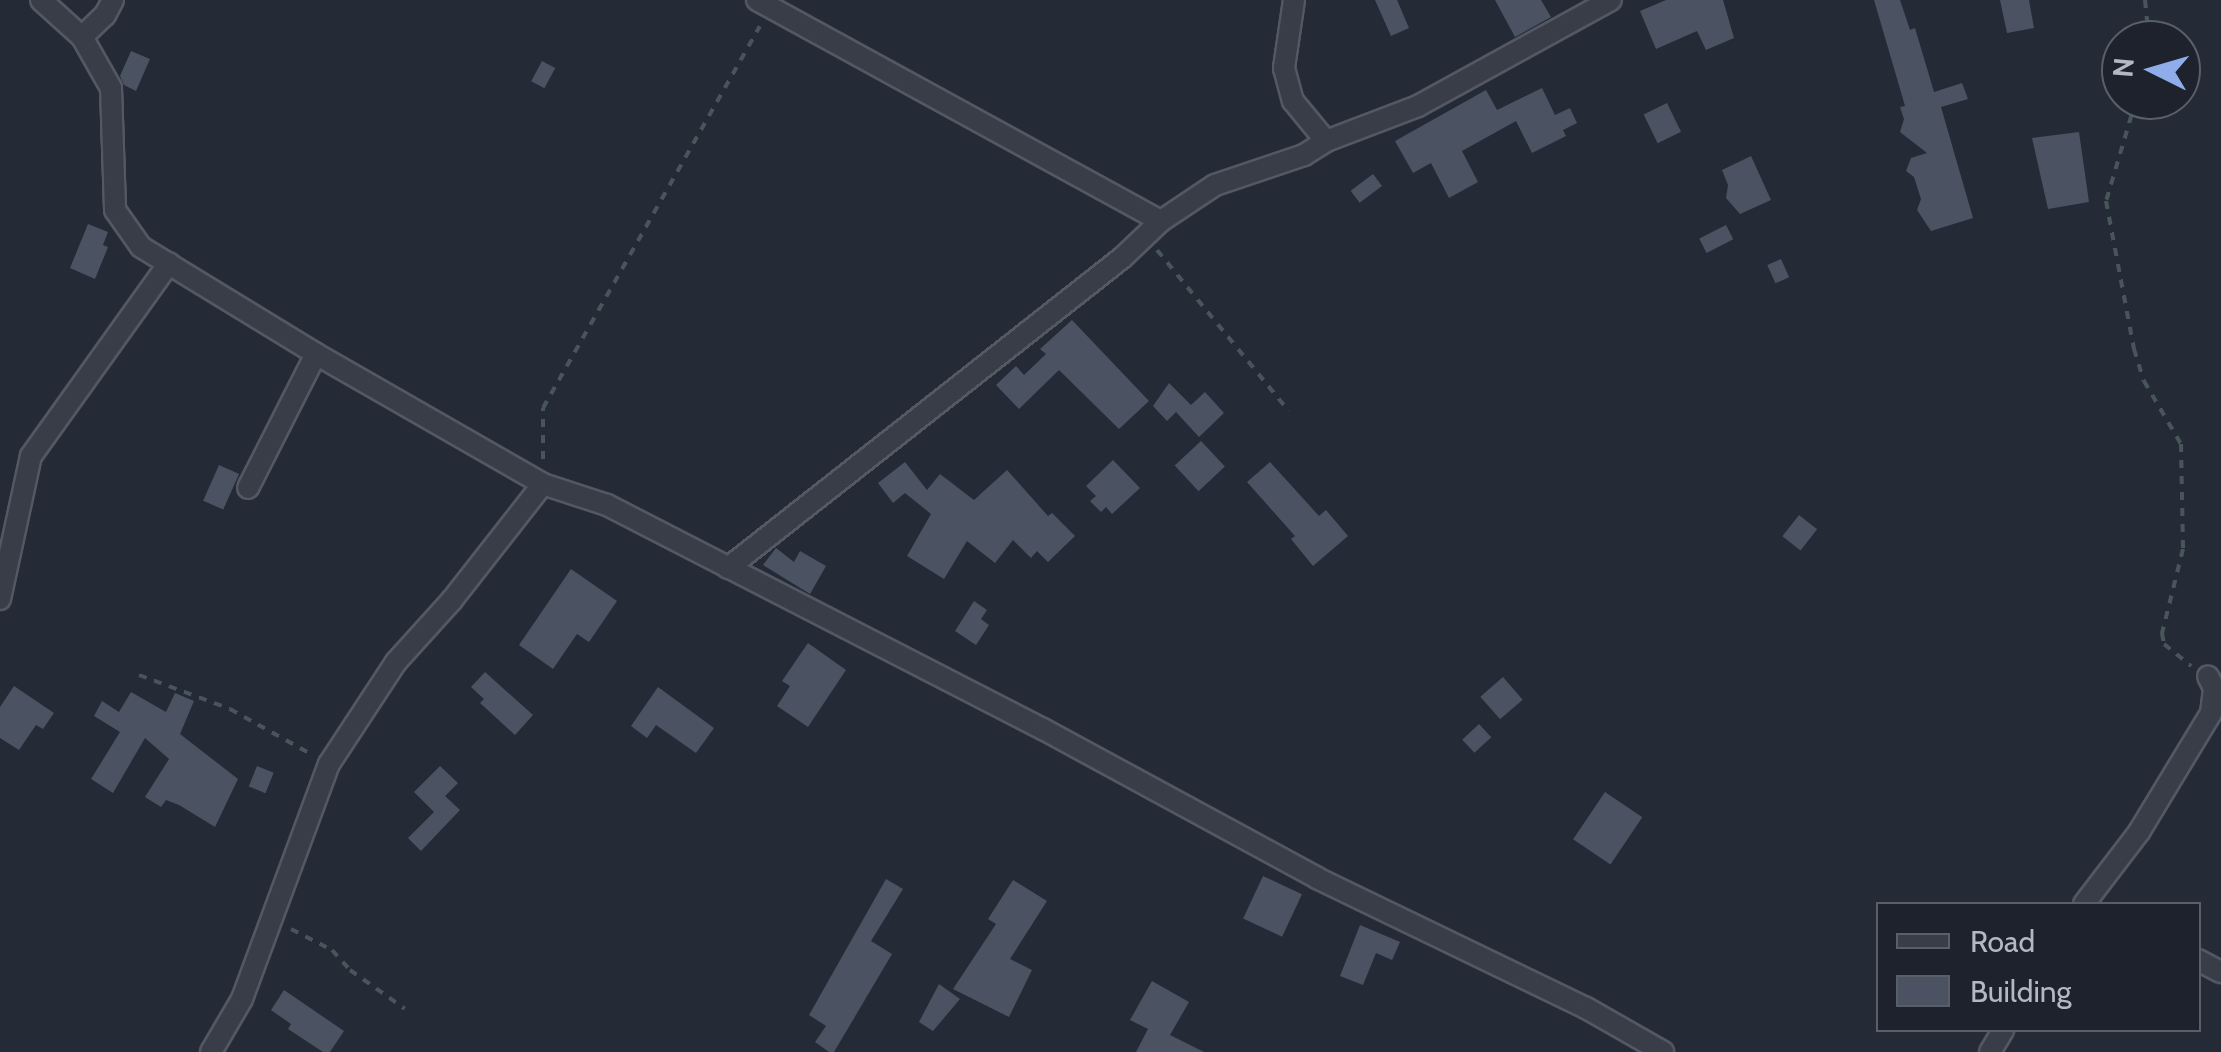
<!DOCTYPE html>
<style>
body{margin:0}
#map{position:relative;width:2221px;height:1052px;overflow:hidden;background:#242b37;font-family:Cabin,sans-serif}
div>[style]{position:absolute}
[style*='--x']{left:calc(var(--x)*1px);top:calc(var(--y)*1px);width:calc(var(--w)*1px);rotate:calc(var(--a)*1deg)}
.building>*{inset:0;background:#4b5261;transform-origin:0 0}
.path>*{height:4px;margin-top:-2px;transform-origin:0;background:repeating-linear-gradient(90deg,#48565a 0 8px,transparent 0 16px)}
.roads{filter:drop-shadow(2px 0 #535863) drop-shadow(-2px 0 #535863) drop-shadow(0 2px #535863) drop-shadow(0 -2px #535863)}
.minor>*{height:20px;margin:-10px;padding:0 10px;transform-origin:10px;border-radius:10px;background:#383d48}
span{translate:-50% -50%;white-space:nowrap;text-align:center;line-height:1.15;-webkit-text-stroke:10px #1d222d;paint-order:stroke}
.legend{position:absolute;left:1876px;top:902px;width:325px;height:130px;box-sizing:border-box;background:#1d222d;border:2px solid #595e69;margin:0;padding:12px 18px;list-style:none;font-size:30px;color:#b3b8c4}
.legend li{display:flex;align-items:center;gap:20px;height:50px}
.legend b{width:50px;border:2px solid #595e69}
.north{position:absolute;left:2101px;top:20px;width:100px;height:100px;box-sizing:border-box;background:#1d222d;border:2px solid #595e69;border-radius:50%;rotate:275deg;font-size:28px;font-weight:700;line-height:40px;text-align:center;color:#b3b8c4}
.north::after{content:'';display:block;margin:auto;width:35px;height:45px;background:#90adeb;clip-path:polygon(50% 0,100% 100%,50% 72%,0 100%)}
</style>
<div id="map">
<div class="building">
<div style="clip-path:polygon(1375px 0,1397px 0,1409px 28px,1391px 36px)"></div>
<div style="clip-path:polygon(1495px 0,1541px 0,1551px 17px,1515px 37px)"></div>
<div style="clip-path:polygon(1666px 0,1723px 0,1734px 38px,1706px 50px,1697px 31px,1656px 49px,1640px 11px)"></div>
<div style="clip-path:polygon(1874px 0,1900px 0,1910px 30px,1915px 28px,1934px 92px,1962px 83px,1968px 99px,1941px 107px,1973px 218px,1931px 231px,1917px 210px,1921px 199px,1914px 177px,1906px 171px,1911px 158px,1927px 153px,1900px 132px,1904px 119px,1900px 107px,1905px 106px)"></div>
<div style="clip-path:polygon(2000px 0,2029px 0,2034px 28px,2007px 33px)"></div>
<div style="clip-path:polygon(131px 51px,150px 59px,136px 91px,124px 85px,120px 76px)"></div>
<div style="left:542px;top:61px;width:15px;height:23px;rotate:28deg"></div>
<div style="clip-path:polygon(1542px 88px,1555px 115px,1570px 108px,1577px 123px,1563px 130px,1566px 136px,1532px 153px,1516px 121px,1462px 151px,1478px 182px,1449px 198px,1431px 163px,1413px 173px,1395px 141px,1486px 90px,1497px 110px)"></div>
<div style="left:1667px;top:103px;width:32px;height:26px;rotate:64deg"></div>
<div style="clip-path:polygon(2079px 132px,2089px 202px,2048px 209px,2032px 138px)"></div>
<div style="clip-path:polygon(1751px 156px,1771px 200px,1740px 214px,1726px 198px,1728px 185px,1722px 170px)"></div>
<div style="left:1373px;top:174px;width:15px;height:28px;rotate:53deg"></div>
<div style="clip-path:polygon(88px 224px,108px 232px,103px 245px,108px 247px,95px 279px,70px 268px)"></div>
<div style="left:1726px;top:225px;width:16px;height:30px;rotate:63deg"></div>
<div style="left:1781px;top:259px;width:20px;height:15px;rotate:66deg"></div>
<div style="clip-path:polygon(1072px 320px,1149px 401px,1119px 429px,1059px 370px,1019px 409px,996px 385px,1016px 366px,1024px 375px,1046px 354px,1040px 349px)"></div>
<div style="clip-path:polygon(1169px 383px,1191px 405px,1205px 392px,1224px 413px,1199px 437px,1176px 412px,1167px 421px,1153px 406px)"></div>
<div style="left:1201px;top:441px;width:35px;height:36px;rotate:47deg"></div>
<div style="clip-path:polygon(1113px 460px,1140px 488px,1112px 514px,1106px 507px,1101px 512px,1090px 501px,1096px 496px,1086px 486px)"></div>
<div style="clip-path:polygon(905px 462px,927px 490px,940px 474px,974px 500px,1007px 470px,1048px 516px,1052px 513px,1075px 536px,1048px 562px,1037px 551px,1031px 558px,1013px 540px,995px 563px,967px 541px,944px 579px,907px 556px,931px 514px,905px 493px,893px 503px,878px 483px)"></div>
<div style="clip-path:polygon(1270px 462px,1319px 516px,1326px 510px,1348px 536px,1313px 566px,1291px 539px,1295px 536px,1247px 482px)"></div>
<div style="left:219px;top:465px;width:22px;height:39px;rotate:24deg"></div>
<div style="left:1799px;top:515px;width:23px;height:27px;rotate:38deg"></div>
<div style="clip-path:polygon(776px 548px,794px 562px,800px 551px,826px 566px,810px 594px,763px 565px)"></div>
<div style="clip-path:polygon(571px 569px,617px 601px,589px 642px,577px 634px,553px 669px,519px 645px)"></div>
<div style="clip-path:polygon(974px 601px,987px 610px,981px 619px,989px 625px,976px 645px,955px 631px)"></div>
<div style="clip-path:polygon(808px 643px,846px 670px,808px 727px,777px 706px,790px 686px,782px 681px)"></div>
<div style="clip-path:polygon(485px 672px,533px 715px,515px 735px,480px 703px,484px 699px,471px 687px)"></div>
<div style="left:1503px;top:677px;width:30px;height:30px;rotate:49deg"></div>
<div style="clip-path:polygon(14px 686px,54px 713px,43px 729px,36px 725px,19px 750px,0 738px,0 707px)"></div>
<div style="clip-path:polygon(658px 687px,714px 728px,696px 753px,656px 725px,647px 738px,631px 726px)"></div>
<div style="clip-path:polygon(131px 692px,166px 712px,175px 693px,194px 701px,180px 734px,238px 779px,215px 827px,179px 805px,166px 800px,161px 807px,145px 797px,169px 759px,145px 738px,113px 793px,91px 779px,120px 732px,94px 716px,102px 701px,119px 712px)"></div>
<div style="left:1479px;top:724px;width:18px;height:23px;rotate:47deg"></div>
<div style="left:257px;top:766px;width:18px;height:22px;rotate:22deg"></div>
<div style="clip-path:polygon(440px 766px,458px 783px,445px 796px,460px 810px,421px 851px,408px 838px,434px 812px,414px 792px)"></div>
<div style="left:1605px;top:792px;width:45px;height:57px;rotate:34deg"></div>
<div style="left:1263px;top:876px;width:43px;height:47px;rotate:25deg"></div>
<div style="clip-path:polygon(886px 879px,903px 889px,871px 941px,892px 954px,834px 1052px,829px 1052px,815px 1042px,826px 1026px,809px 1015px)"></div>
<div style="clip-path:polygon(1013px 880px,1047px 901px,1010px 959px,1032px 970px,1009px 1017px,953px 989px,996px 924px,988px 919px)"></div>
<div style="clip-path:polygon(1360px 925px,1400px 942px,1392px 960px,1376px 953px,1363px 985px,1340px 976px)"></div>
<div style="clip-path:polygon(1152px 981px,1189px 1002px,1170px 1035px,1204px 1052px,1136px 1052px,1148px 1029px,1130px 1020px)"></div>
<div style="clip-path:polygon(939px 984px,960px 999px,933px 1031px,919px 1022px)"></div>
<div style="clip-path:polygon(284px 990px,344px 1031px,330px 1052px,323px 1052px,288px 1029px,291px 1024px,271px 1010px)"></div>
</div>
<div class="path">
<div style="--x:2145;--y:0;--w:40;--a:84.3"></div>
<div style="--x:2136;--y:100;--w:105;--a:106.5"></div>
<div style="--x:2106;--y:201;--w:151;--a:79.3"></div>
<div style="--x:2134;--y:349;--w:34;--a:73"></div>
<div style="--x:2144;--y:381;--w:73;--a:59.6"></div>
<div style="--x:2181;--y:444;--w:105;--a:88.9"></div>
<div style="--x:2183;--y:549;--w:87;--a:104"></div>
<div style="--x:2162;--y:633;--w:11;--a:80"></div>
<div style="--x:2164;--y:644;--w:35;--a:39"></div>
<div style="--x:1157;--y:250;--w:208;--a:50.7"></div>
<div style="--x:543;--y:459;--w:51;--a:-90"></div>
<div style="--x:543;--y:408;--w:439;--a:-60.4"></div>
<div style="--x:139;--y:675;--w:97;--a:20.5"></div>
<div style="--x:230;--y:709;--w:93;--a:29.1"></div>
<div style="--x:291;--y:929;--w:46;--a:27.1"></div>
<div style="--x:332;--y:950;--w:27;--a:48"></div>
<div style="--x:350;--y:970;--w:67;--a:35.3"></div>
</div>
<div class="roads">
<div class="minor">
<div style="--x:41;--y:0;--w:55;--a:42.1"></div>
<div style="--x:82;--y:37;--w:59;--a:60.4"></div>
<div style="--x:111;--y:88;--w:122;--a:88.1"></div>
<div style="--x:115;--y:210;--w:45;--a:54.9"></div>
<div style="--x:141;--y:247;--w:205;--a:31.4"></div>
<div style="--x:316;--y:354;--w:150;--a:116.9"></div>
<div style="--x:757;--y:0;--w:460;--a:28.7"></div>
<div style="--x:1294;--y:0;--w:69;--a:98.4"></div>
<div style="--x:1284;--y:68;--w:34;--a:75"></div>
<div style="--x:1293;--y:101;--w:52;--a:50.5"></div>
<div style="--x:82;--y:37;--w:32;--a:-44"></div>
<div style="--x:105;--y:15;--w:17;--a:-62"></div>
<div style="--x:316;--y:354;--w:262;--a:29.8"></div>
<div style="--x:543;--y:484;--w:67;--a:18.2"></div>
<div style="--x:607;--y:505;--w:490;--a:27.2"></div>
<div style="--x:1043;--y:729;--w:312;--a:28.5"></div>
<div style="--x:1317;--y:878;--w:299;--a:25.8"></div>
<div style="--x:1586;--y:1008;--w:89;--a:29.7"></div>
<div style="--x:728;--y:568;--w:501;--a:-38.2"></div>
<div style="--x:1122;--y:258;--w:54;--a:-43.5"></div>
<div style="--x:1161;--y:221;--w:65;--a:-33.7"></div>
<div style="--x:1215;--y:185;--w:94;--a:-18.6"></div>
<div style="--x:1304;--y:155;--w:26;--a:-32"></div>
<div style="--x:1326;--y:141;--w:98;--a:-20.8"></div>
<div style="--x:1418;--y:106;--w:220;--a:-28.8"></div>
<div style="--x:0;--y:599;--w:146;--a:-77.8"></div>
<div style="--x:31;--y:456;--w:237;--a:-54.4"></div>
<div style="--x:2084;--y:904;--w:91;--a:-52.6"></div>
<div style="--x:2139;--y:832;--w:139;--a:-58.8"></div>
<div style="--x:2211;--y:713;--w:25;--a:-83"></div>
<div style="--x:2214;--y:688;--w:13;--a:-117"></div>
<div style="--x:2198;--y:960;--w:26;--a:28"></div>
<div style="--x:211;--y:1052;--w:61;--a:-59.7"></div>
<div style="--x:242;--y:999;--w:251;--a:-69.7"></div>
<div style="--x:329;--y:764;--w:122;--a:-56.7"></div>
<div style="--x:396;--y:662;--w:84;--a:-47.9"></div>
<div style="--x:452;--y:600;--w:147;--a:-51.9"></div>
<div style="--x:1990;--y:1052;--w:26;--a:-59"></div>
</div>
</div>
<ul class="legend">
<li><b style="height:12px;background:#383d48"></b>Road</li>
<li><b style="height:28px;background:#4b5261"></b>Building</li>
</ul>
<div class="north">N</div>
</div>
